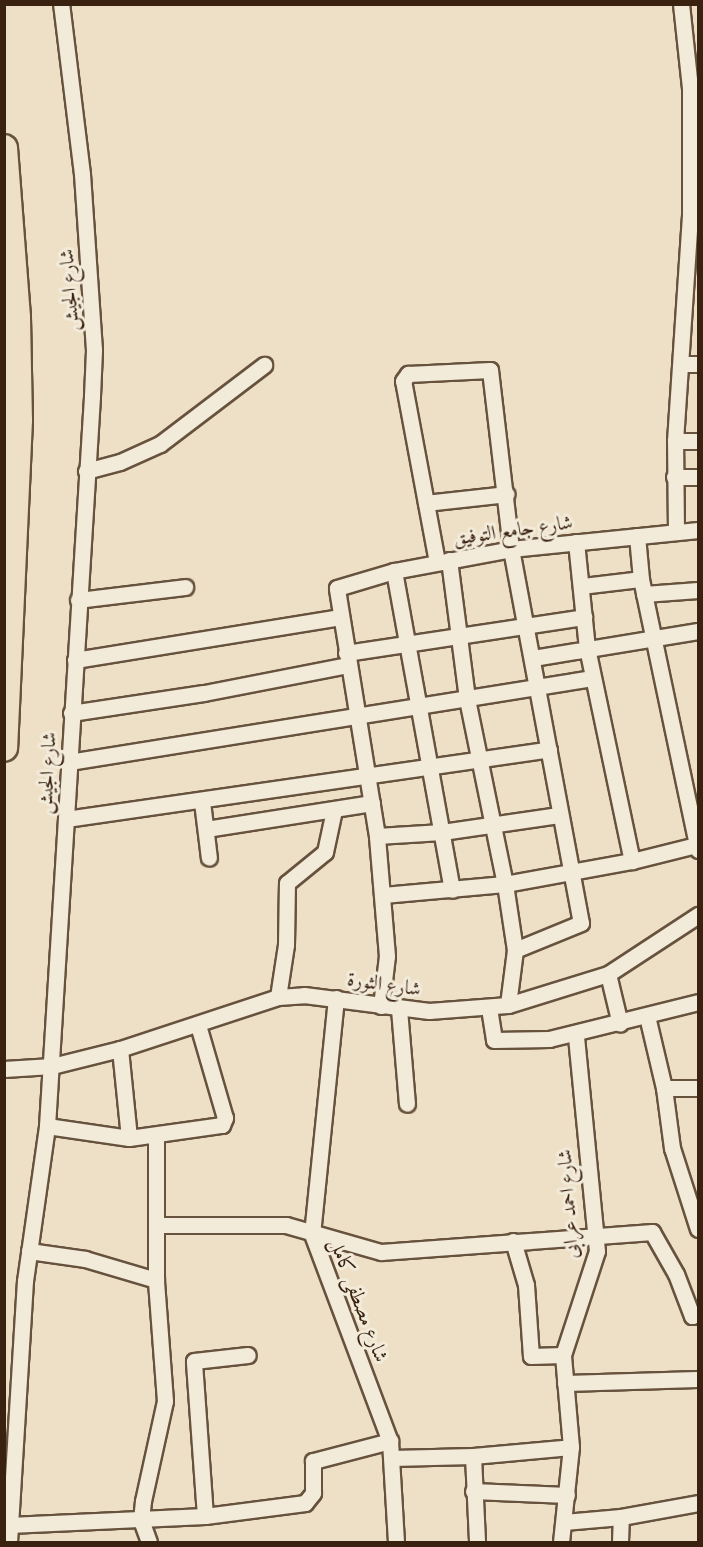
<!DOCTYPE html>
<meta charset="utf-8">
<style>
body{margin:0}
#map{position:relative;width:703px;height:1547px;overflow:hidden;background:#ede0c6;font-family:"IM FELL French Canon",Amiri,serif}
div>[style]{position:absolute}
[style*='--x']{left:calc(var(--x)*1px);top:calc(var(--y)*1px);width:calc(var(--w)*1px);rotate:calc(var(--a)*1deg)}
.roads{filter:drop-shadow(2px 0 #67523e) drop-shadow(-2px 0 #67523e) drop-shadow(0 2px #67523e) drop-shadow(0 -2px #67523e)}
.minor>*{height:15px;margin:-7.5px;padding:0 7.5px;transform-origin:7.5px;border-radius:7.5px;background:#f3ebda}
.trunk>*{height:26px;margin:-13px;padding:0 13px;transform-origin:13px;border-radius:13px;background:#ede0c6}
span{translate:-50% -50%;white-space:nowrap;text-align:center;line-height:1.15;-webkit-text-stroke:6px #f3ebda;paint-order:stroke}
.street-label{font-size:20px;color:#3a2210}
.frame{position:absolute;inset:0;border:6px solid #3a2210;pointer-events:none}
</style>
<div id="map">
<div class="roads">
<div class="minor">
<div style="--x:681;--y:364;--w:17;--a:0"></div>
<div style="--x:675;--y:441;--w:23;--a:0"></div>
<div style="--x:86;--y:471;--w:35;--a:-15"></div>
<div style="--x:120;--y:462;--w:44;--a:-24.2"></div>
<div style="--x:160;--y:444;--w:131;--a:-37.2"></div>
<div style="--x:674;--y:477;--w:24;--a:0"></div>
<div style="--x:426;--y:503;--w:81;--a:-6.3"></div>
<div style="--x:676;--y:532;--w:91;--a:-90.6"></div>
<div style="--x:675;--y:441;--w:225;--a:-86.2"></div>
<div style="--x:690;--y:216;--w:128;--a:-90"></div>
<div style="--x:690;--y:88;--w:84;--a:-96.1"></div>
<div style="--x:637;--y:536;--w:43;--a:84.7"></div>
<div style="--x:576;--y:542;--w:107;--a:84.1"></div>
<div style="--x:587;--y:648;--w:218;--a:78.1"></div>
<div style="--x:449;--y:560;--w:140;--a:82.6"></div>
<div style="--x:467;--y:699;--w:189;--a:78.4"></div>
<div style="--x:505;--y:884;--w:67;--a:81.4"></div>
<div style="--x:515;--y:950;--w:55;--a:97.3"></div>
<div style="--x:437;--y:562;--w:184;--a:-100.6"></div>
<div style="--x:403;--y:381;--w:9;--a:-54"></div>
<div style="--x:408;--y:374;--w:82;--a:-2.8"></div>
<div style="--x:490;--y:370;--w:180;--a:83.3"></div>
<div style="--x:511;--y:549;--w:380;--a:79.4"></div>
<div style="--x:581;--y:923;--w:71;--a:157.8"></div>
<div style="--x:394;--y:571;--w:324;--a:79.7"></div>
<div style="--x:582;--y:586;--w:59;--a:-6.8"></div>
<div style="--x:641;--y:579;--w:277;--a:78.1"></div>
<div style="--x:644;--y:594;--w:54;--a:-4.2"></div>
<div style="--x:78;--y:600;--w:108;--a:-6.9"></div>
<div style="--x:346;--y:653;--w:241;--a:-8.6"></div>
<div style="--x:533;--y:658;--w:167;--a:-9.3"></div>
<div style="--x:75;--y:660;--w:269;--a:-9.2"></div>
<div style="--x:71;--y:713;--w:134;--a:-8.6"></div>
<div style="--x:204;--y:693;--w:147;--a:-11"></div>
<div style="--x:69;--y:762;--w:530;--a:-9.12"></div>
<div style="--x:202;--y:802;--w:56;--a:82.9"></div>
<div style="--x:66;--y:819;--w:488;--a:-8.2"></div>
<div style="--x:206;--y:829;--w:168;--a:-8.9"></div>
<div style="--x:377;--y:836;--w:65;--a:-3.5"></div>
<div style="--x:442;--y:832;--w:118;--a:-8.3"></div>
<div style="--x:383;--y:895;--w:122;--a:-5.2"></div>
<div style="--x:505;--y:884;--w:129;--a:-10.3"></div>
<div style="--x:632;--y:861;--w:66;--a:-14"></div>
<div style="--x:608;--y:974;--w:51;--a:76.5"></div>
<div style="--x:278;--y:997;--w:53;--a:-81.3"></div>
<div style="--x:286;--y:945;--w:62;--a:-89.1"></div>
<div style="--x:287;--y:883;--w:49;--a:-39.2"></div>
<div style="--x:325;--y:852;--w:43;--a:-77.9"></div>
<div style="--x:336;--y:998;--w:237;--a:95.8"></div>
<div style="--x:312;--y:1234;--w:221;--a:69.4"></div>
<div style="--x:390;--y:1441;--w:101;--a:86.6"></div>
<div style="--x:381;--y:1006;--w:50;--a:-83.2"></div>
<div style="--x:387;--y:956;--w:120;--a:-94.8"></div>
<div style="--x:377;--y:836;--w:251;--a:-99.2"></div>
<div style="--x:337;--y:588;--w:59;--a:-16.6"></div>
<div style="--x:394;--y:571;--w:119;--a:-10.6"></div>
<div style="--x:511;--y:549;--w:188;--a:-5.8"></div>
<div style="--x:489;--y:1008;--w:32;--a:81"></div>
<div style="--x:494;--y:1040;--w:55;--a:-1"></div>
<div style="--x:549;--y:1039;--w:154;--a:-13.9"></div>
<div style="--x:399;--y:1009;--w:95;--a:85.2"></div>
<div style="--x:647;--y:1016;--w:74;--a:76.7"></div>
<div style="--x:664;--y:1088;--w:61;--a:82.4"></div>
<div style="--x:672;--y:1148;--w:85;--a:72.2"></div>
<div style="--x:120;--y:1049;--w:89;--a:84.2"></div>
<div style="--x:129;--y:1138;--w:94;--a:-8"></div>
<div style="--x:222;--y:1125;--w:8;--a:-67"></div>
<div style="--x:225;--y:1118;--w:97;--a:-106.2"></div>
<div style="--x:4;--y:1069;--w:48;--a:-3.6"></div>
<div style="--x:52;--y:1066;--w:70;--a:-14"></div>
<div style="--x:120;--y:1049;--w:166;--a:-18.2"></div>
<div style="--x:278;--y:997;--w:26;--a:-4"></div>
<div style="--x:304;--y:995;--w:126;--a:7.3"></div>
<div style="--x:429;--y:1011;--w:79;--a:-4.3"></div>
<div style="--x:508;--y:1005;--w:105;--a:-17.2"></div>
<div style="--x:608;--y:974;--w:108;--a:-33.2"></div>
<div style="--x:664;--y:1088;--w:34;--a:0"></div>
<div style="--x:47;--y:1126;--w:83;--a:8.3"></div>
<div style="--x:158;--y:1225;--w:128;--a:0"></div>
<div style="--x:286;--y:1225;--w:99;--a:15.9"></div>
<div style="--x:381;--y:1252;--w:272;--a:-4.2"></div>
<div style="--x:652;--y:1232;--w:48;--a:60.3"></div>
<div style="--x:676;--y:1274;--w:45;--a:69.1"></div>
<div style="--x:692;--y:1316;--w:6;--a:-18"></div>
<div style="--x:513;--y:1241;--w:46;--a:73.5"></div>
<div style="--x:526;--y:1285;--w:71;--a:86"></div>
<div style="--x:531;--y:1356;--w:32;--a:-2"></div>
<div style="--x:29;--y:1251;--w:57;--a:8.1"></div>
<div style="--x:85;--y:1259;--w:74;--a:16.5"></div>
<div style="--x:565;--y:1383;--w:133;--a:-1.7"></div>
<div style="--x:473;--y:1456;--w:86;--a:87.3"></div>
<div style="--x:392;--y:1458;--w:81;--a:-1.4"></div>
<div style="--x:473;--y:1456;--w:98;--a:-5.2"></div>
<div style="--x:473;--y:1491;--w:94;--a:2.4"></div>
<div style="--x:205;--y:1516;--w:155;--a:-94.1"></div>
<div style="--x:194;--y:1361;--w:54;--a:-6.3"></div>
<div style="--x:564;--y:1522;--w:57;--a:-5"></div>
<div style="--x:621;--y:1517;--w:78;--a:-10.3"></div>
<div style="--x:9;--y:1525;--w:196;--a:-2.6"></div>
<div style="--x:205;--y:1516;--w:101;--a:-7.4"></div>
<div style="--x:305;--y:1503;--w:13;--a:-51"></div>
<div style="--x:313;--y:1493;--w:32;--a:-90"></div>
<div style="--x:313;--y:1461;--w:80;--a:-14.6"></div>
<div style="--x:9;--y:1542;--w:261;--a:-86.5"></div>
<div style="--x:25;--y:1281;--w:157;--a:-81.9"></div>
<div style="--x:47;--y:1126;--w:731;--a:-86.47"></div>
<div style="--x:92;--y:396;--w:46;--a:-87.5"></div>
<div style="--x:94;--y:350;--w:176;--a:-93.9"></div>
<div style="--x:82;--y:174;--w:171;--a:-97"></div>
<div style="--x:149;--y:1542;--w:23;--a:-110"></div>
<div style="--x:141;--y:1520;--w:19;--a:-84"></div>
<div style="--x:143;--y:1501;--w:102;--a:-77.6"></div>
<div style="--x:165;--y:1401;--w:121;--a:-94.3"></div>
<div style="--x:156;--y:1280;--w:145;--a:-90"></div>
<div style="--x:561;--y:1542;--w:96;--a:-84"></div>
<div style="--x:571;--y:1447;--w:92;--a:-95"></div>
<div style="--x:563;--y:1355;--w:109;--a:-71.9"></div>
<div style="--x:597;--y:1251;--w:217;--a:-95.6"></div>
<div style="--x:620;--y:1542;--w:25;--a:-88"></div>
</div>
<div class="trunk">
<div style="--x:4;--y:148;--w:170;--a:85.6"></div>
<div style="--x:17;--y:318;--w:102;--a:88.9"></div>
<div style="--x:19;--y:420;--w:328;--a:92.6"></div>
</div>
</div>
<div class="street-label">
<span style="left:69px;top:290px;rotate:-94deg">شارع الجيش</span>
<span style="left:513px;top:530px;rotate:-8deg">شارع جامع التوفيق</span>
<span style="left:47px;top:773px;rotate:-87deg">شارع الجيش</span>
<span style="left:384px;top:984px;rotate:8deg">شارع الثورة</span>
<span style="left:568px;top:1204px;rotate:-94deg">شارع احمد عرابى</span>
<span style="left:359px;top:1300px;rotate:69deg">شارع مصطفى كامل</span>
</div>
<div class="frame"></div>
</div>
